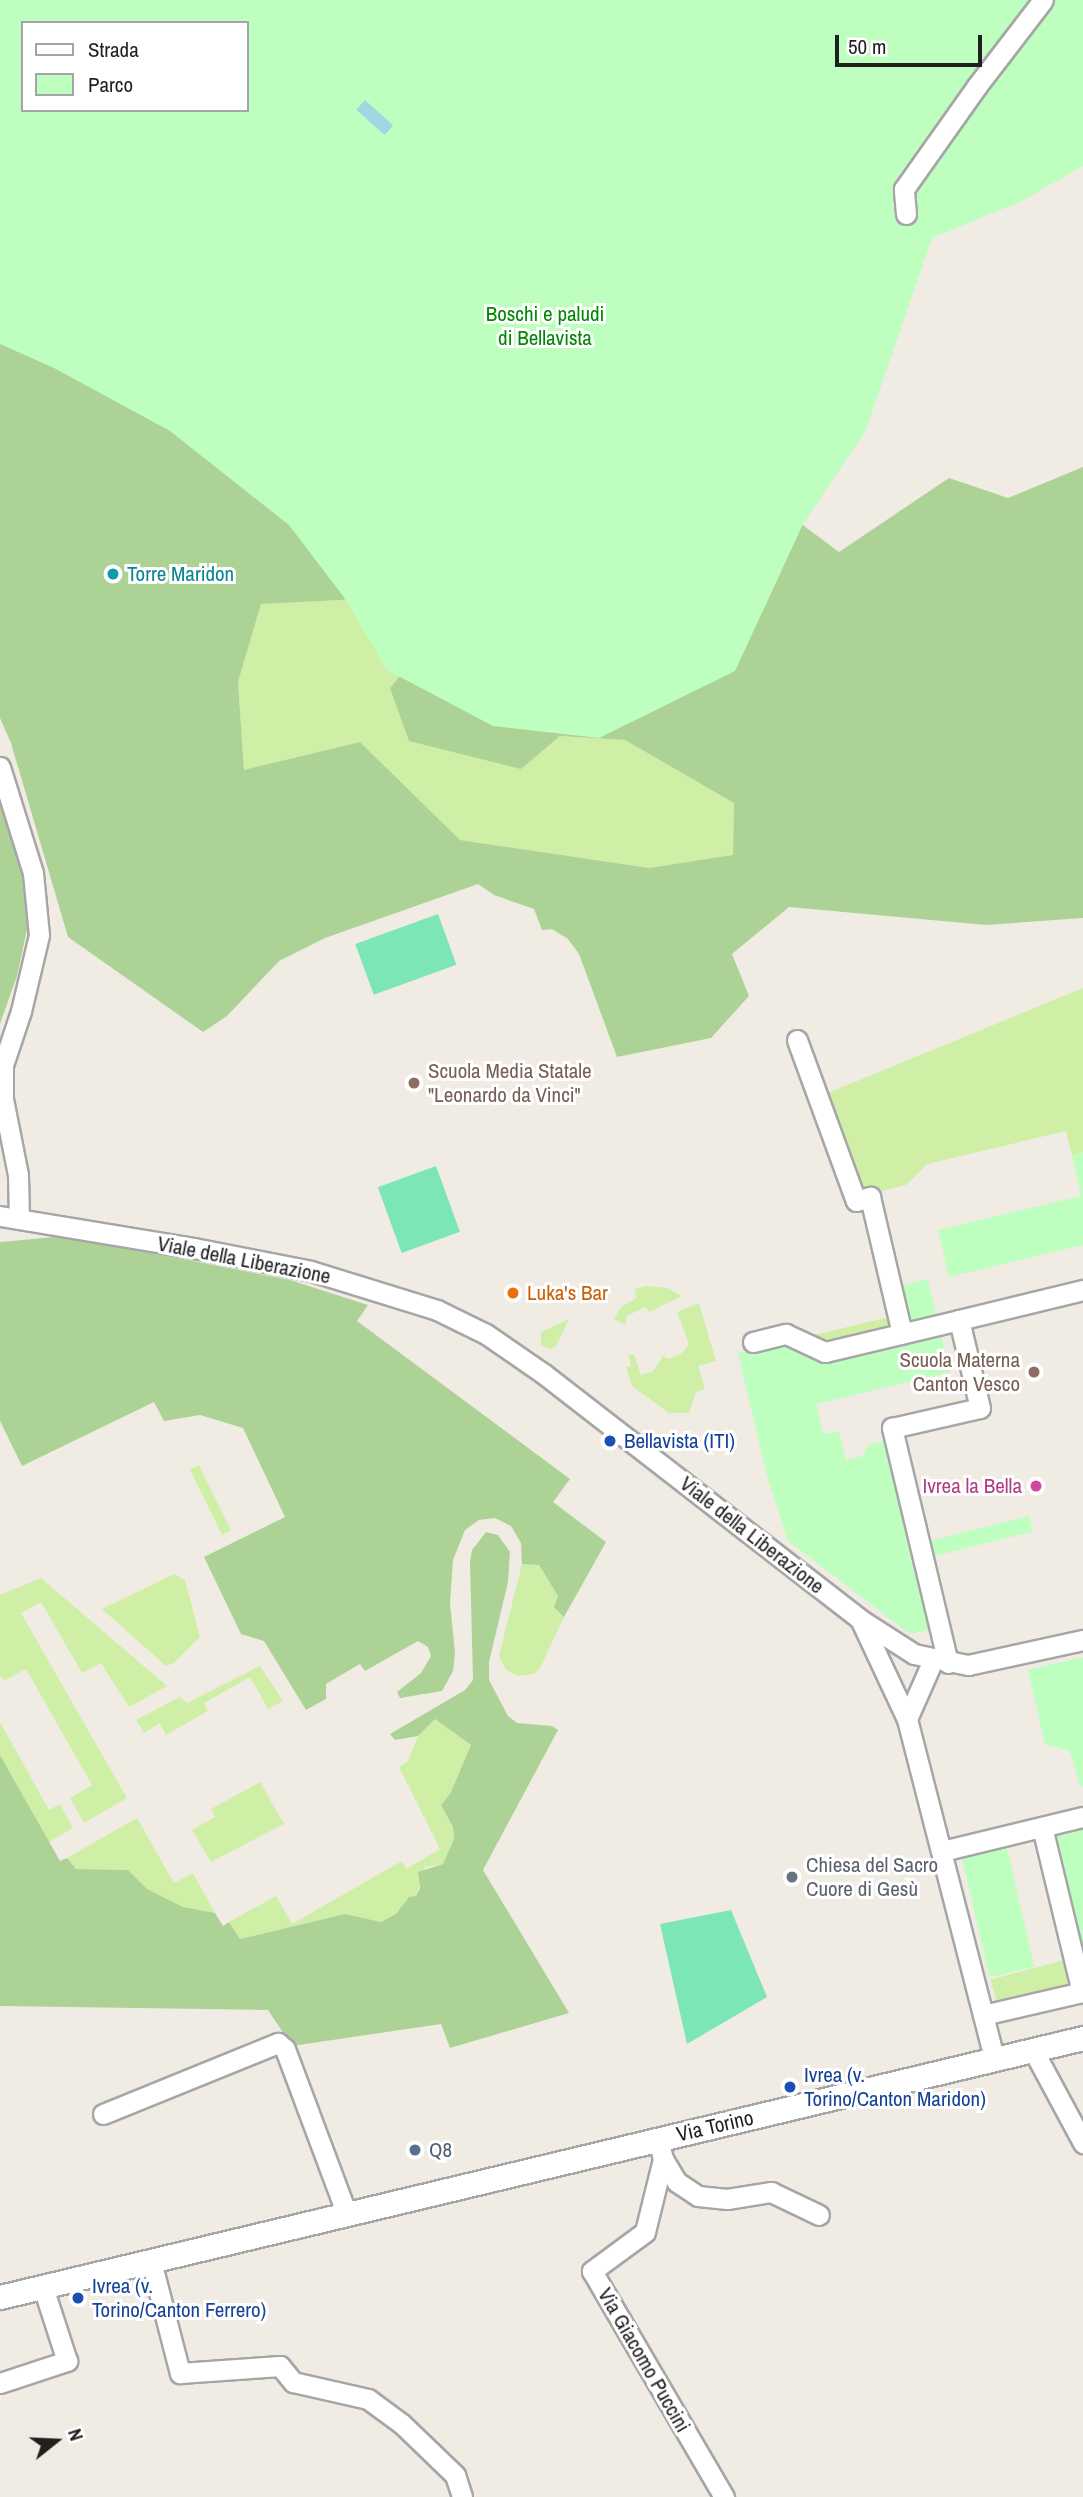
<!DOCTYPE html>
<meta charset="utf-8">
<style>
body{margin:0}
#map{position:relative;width:1083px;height:2497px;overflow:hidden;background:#f0ece4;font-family:"Archivo Narrow",sans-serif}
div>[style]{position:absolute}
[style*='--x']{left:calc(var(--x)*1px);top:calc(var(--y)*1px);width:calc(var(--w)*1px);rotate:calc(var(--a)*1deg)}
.grass>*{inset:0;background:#cfefa6;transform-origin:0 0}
.forest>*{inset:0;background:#acd395}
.park>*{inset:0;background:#befebf;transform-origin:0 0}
.pitch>*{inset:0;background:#7ce6b6;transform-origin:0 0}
.water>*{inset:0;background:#a1d7e2;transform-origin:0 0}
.roads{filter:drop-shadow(2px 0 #a6a6a6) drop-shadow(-2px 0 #a6a6a6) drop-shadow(0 2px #a6a6a6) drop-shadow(0 -2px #a6a6a6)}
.minor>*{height:19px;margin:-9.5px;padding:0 9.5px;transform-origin:9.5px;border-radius:9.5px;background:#fff}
.tertiary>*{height:23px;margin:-11.5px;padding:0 11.5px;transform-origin:11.5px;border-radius:11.5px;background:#fff}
.dots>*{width:19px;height:19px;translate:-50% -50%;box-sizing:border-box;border:4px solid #fff;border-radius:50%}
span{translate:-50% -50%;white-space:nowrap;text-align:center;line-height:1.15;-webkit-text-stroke:6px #fff;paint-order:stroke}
.park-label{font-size:21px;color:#028704}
.culture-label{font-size:21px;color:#0d838f}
.left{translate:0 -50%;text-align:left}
.education-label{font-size:21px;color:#785e54}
.right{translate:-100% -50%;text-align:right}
.street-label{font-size:21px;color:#1f1f1f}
.food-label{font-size:21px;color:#c56008}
.transit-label{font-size:21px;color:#164399}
.hotel-label{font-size:21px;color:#b23c85}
.worship-label{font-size:21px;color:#5b616d}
.service-label{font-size:21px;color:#4e5e75}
.legend{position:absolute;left:21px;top:21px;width:228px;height:91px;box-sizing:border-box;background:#fff;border:2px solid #a5a5a5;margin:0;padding:9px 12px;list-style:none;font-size:21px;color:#1f1f1f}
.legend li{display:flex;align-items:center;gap:14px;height:35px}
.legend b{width:35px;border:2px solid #a5a5a5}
.north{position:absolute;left:21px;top:2406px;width:70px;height:70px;-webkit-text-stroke:5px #fff;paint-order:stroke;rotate:72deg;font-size:19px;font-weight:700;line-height:28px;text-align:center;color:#1f1f1f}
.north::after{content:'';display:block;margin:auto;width:24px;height:32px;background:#1f1f1f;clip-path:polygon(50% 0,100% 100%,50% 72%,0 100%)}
.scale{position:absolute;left:835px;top:35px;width:147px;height:32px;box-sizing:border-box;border:4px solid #1f1f1f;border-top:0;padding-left:9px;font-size:21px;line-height:24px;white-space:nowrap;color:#1f1f1f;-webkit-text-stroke:5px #fff;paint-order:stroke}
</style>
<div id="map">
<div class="grass">
<div style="clip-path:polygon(360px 599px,521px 769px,560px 736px,625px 740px,734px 803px,733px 856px,649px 868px,460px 840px,360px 742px,244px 771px,238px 682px,261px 604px)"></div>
<div style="clip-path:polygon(1083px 988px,1083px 1152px,1072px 1155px,1066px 1131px,927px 1164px,906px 1185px,857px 1197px,823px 1095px)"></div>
<div style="clip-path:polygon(646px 1286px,667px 1288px,682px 1296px,649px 1312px,646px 1307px,626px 1316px,626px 1325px,614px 1319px,621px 1307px,637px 1298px,634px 1289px)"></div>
<div style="clip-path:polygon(699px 1303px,716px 1361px,698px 1366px,705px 1389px,696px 1392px,689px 1413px,669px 1413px,632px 1386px,626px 1367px,631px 1366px,628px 1355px,634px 1354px,641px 1375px,653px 1371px,663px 1356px,669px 1359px,682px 1353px,689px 1344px,677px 1312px)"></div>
<div style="clip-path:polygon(889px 1317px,891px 1328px,827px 1343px,810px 1336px)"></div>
<div style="clip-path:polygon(569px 1319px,556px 1346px,551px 1349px,541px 1345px,541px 1332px)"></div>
<div style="left:199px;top:1465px;width:73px;height:10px;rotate:64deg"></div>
<div style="clip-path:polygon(522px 1564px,539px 1565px,558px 1596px,555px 1607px,564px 1617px,540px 1668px,534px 1674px,519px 1676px,506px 1670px,499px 1656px)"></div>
<div style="clip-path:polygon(174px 1574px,185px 1580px,200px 1637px,174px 1663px,166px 1666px,102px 1609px)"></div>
<div style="clip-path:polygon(41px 1578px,167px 1686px,129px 1707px,101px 1663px,82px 1673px,41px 1602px,21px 1613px,127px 1798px,84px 1823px,70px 1798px,92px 1785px,26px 1669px,4px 1681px,0 1675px,0 1595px)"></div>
<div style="clip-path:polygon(260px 1666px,283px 1701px,268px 1709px,250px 1677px,204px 1703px,208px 1711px,166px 1735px,160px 1723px,144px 1733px,136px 1720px,180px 1697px,187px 1703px)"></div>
<div style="clip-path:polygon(435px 1719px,471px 1745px,450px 1794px,441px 1805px,453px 1827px,454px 1839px,443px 1864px,425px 1867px,416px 1896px,409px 1898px,396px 1914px,381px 1922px,345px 1914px,240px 1939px,229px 1922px,276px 1896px,292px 1924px,402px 1861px,406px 1869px,440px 1849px,399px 1767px,408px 1761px,418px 1736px)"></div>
<div style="clip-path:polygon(0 1722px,49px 1810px,60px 1804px,73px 1828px,49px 1842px,0 1755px)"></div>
<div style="clip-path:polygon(260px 1782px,284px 1824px,211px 1862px,192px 1830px,215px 1817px,211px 1809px)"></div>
<div style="clip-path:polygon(137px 1818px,174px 1883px,193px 1873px,215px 1913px,183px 1907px,147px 1889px,128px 1870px,76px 1869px,67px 1858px)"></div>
<div style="left:1064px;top:1960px;width:24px;height:76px;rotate:75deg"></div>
</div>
<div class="forest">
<div style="clip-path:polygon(evenodd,0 0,589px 0,773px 503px,839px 552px,949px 478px,1008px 498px,1083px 467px,1083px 918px,986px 925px,789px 907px,732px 954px,749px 996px,711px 1038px,617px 1057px,579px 954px,568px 939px,552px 929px,542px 930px,534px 909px,494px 895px,478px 884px,325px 938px,279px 961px,227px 1016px,203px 1032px,68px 937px,11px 743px,0 718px,0 0,23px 23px,247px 23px,247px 110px,23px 110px,23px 23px,0 0,360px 599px,414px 659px,390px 688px,409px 741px,521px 769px,560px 736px,625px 740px,734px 803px,733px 855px,649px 868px,460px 840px,360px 742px,244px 770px,238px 682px,261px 604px,360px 599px)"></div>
<div style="clip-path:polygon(0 804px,21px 863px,28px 925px,17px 976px,0 1024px)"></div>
<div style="clip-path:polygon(66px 1236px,290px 1280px,368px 1305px,357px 1321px,570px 1479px,553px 1502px,606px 1542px,564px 1617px,554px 1607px,558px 1596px,539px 1565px,522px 1564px,521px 1543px,511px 1526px,495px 1518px,479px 1520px,465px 1530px,453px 1560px,450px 1603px,455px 1653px,453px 1671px,442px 1691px,400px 1698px,397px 1692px,421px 1673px,431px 1656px,428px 1647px,418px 1641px,365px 1671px,360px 1664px,326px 1684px,326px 1699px,306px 1710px,264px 1641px,241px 1634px,204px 1557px,285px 1517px,243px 1428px,200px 1415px,164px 1421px,154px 1402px,22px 1466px,0 1421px,0 1242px)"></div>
<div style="clip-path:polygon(486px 1532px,498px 1535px,510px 1552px,508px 1582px,489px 1662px,489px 1680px,508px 1716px,517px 1723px,552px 1726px,558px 1730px,483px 1870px,569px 2013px,450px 2048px,441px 2024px,292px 2046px,268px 2010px,0 2006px,0 1755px,60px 1861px,67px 1858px,76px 1869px,128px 1870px,147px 1889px,183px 1907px,215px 1913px,223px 1926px,229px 1922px,240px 1939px,345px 1914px,381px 1922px,396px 1914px,409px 1897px,416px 1896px,420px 1888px,418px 1872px,443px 1864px,454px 1839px,453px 1827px,441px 1805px,450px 1794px,471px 1745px,435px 1719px,418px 1736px,395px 1740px,390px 1734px,465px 1690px,473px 1680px,470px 1562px,472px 1550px)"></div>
</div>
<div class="park">
<div style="clip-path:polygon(evenodd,0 0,1083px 0,1083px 166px,1020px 202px,932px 238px,866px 430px,803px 524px,735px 671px,599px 738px,493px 726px,387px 670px,343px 596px,289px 525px,170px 431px,54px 368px,0 344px,0 0,23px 23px,247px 23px,247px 110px,23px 110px,23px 23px)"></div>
<div style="clip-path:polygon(1083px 1152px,1083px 1245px,949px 1277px,938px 1230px,1081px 1196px,1072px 1155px)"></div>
<div style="left:928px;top:1279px;width:41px;height:29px;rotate:77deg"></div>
<div style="clip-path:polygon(941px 1335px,950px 1372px,816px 1404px,823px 1434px,839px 1431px,846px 1460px,862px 1456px,868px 1445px,885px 1441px,929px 1630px,910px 1634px,788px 1541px,767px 1476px,738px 1353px,778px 1343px,823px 1363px)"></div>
<div style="left:1029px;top:1516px;width:16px;height:102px;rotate:76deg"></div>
<div style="clip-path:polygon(1083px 1657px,1083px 1787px,1080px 1787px,1070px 1751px,1045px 1744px,1028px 1670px)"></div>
<div style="clip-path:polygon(1083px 1826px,1083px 1955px,1054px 1833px)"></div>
<div style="left:1006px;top:1844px;width:126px;height:46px;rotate:77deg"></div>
</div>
<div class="pitch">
<div style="left:438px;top:914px;width:54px;height:88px;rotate:70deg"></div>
<div style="left:436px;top:1166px;width:70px;height:62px;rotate:70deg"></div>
<div style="clip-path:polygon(731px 1910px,767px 1997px,687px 2044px,660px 1924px)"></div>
</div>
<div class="water">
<div style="left:365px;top:100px;width:38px;height:13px;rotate:42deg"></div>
</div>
<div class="roads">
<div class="minor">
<div style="--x:906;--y:214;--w:25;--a:-95"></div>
<div style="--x:904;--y:189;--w:126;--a:-54.7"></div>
<div style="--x:977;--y:86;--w:108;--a:-52.5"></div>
<div style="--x:0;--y:767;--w:111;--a:72.7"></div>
<div style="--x:33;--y:873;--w:62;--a:84.5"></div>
<div style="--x:39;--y:935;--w:78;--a:103.3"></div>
<div style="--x:21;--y:1011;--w:57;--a:108.4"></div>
<div style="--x:3;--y:1065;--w:34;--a:90"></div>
<div style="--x:3;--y:1099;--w:77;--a:78.8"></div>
<div style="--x:18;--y:1175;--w:44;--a:88.7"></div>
<div style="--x:797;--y:1040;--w:171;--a:69.9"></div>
<div style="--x:856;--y:1201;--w:15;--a:-16"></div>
<div style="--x:870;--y:1197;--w:140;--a:76.8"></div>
<div style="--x:0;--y:1216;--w:197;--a:9.4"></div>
<div style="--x:194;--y:1248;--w:119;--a:11.1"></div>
<div style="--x:311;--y:1271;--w:132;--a:17.2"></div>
<div style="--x:437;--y:1310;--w:55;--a:26.1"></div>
<div style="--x:486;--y:1334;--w:70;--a:34.6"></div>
<div style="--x:544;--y:1374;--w:401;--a:37.8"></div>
<div style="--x:861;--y:1620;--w:63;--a:32.7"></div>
<div style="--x:914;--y:1654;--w:55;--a:11.5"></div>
<div style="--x:968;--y:1665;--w:118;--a:-12.3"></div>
<div style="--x:753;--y:1342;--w:34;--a:-14"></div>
<div style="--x:786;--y:1334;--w:43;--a:24.8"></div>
<div style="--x:825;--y:1352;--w:138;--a:-13.4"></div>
<div style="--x:861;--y:1621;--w:108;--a:64.9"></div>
<div style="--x:907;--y:1719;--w:351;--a:75.6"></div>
<div style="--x:948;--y:1663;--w:242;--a:-103.4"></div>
<div style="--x:892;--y:1428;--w:90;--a:-12.8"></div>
<div style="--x:980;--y:1408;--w:90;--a:-103.4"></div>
<div style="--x:959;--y:1320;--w:128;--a:-13.6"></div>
<div style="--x:907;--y:1719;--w:64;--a:-66.2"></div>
<div style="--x:1042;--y:1827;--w:170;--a:76.4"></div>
<div style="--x:942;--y:1851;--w:145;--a:-13.6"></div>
<div style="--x:983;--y:2015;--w:103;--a:-13"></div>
<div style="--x:1033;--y:2050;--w:106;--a:61.7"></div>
<div style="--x:103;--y:2114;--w:189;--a:-22.1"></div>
<div style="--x:278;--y:2043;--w:9;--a:41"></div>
<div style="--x:285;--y:2049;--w:177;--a:69.5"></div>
<div style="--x:658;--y:2140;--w:20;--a:75"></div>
<div style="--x:663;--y:2159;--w:75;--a:103.9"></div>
<div style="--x:645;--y:2232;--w:66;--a:143.7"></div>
<div style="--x:592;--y:2271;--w:262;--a:59.7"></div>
<div style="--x:663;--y:2159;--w:27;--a:59"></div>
<div style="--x:677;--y:2182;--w:25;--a:34"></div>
<div style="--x:698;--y:2196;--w:29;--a:6"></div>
<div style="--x:727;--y:2199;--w:45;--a:-9"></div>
<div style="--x:771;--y:2192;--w:53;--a:25.6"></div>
<div style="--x:151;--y:2261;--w:116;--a:75.5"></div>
<div style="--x:180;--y:2373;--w:100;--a:-4"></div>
<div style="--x:280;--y:2366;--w:21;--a:51"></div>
<div style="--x:293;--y:2382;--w:77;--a:12.8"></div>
<div style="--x:368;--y:2399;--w:42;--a:36.3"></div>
<div style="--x:402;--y:2424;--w:74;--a:43.9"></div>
<div style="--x:455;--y:2475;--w:23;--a:72"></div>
<div style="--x:0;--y:2383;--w:71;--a:-18.2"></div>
<div style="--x:67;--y:2361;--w:78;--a:-108"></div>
</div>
<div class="tertiary">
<div style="--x:0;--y:2297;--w:1114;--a:-13.45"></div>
</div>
</div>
<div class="dots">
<div style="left:113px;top:574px;background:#0f9aa8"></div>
<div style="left:414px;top:1083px;background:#8d6e63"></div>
<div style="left:513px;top:1293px;background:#e8710a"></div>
<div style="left:1034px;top:1372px;background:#8d6e63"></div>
<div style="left:610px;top:1441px;background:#1a4fb4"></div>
<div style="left:1036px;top:1486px;background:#d1479c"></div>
<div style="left:792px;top:1877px;background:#6b7280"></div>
<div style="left:790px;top:2087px;background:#1a4fb4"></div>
<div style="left:415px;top:2150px;background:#5c6f8a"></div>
<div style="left:78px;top:2298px;background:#1a4fb4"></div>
</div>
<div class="park-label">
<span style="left:545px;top:326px">Boschi e paludi<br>di Bellavista</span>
</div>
<div class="culture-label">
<span class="left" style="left:127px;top:574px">Torre Maridon</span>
</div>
<div class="education-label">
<span class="left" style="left:428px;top:1083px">Scuola Media Statale<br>"Leonardo da Vinci"</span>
<span class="right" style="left:1020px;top:1372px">Scuola Materna<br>Canton Vesco</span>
</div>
<div class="street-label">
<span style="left:244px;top:1260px;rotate:11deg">Viale della Liberazione</span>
<span style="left:752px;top:1535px;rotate:38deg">Viale della Liberazione</span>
<span style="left:715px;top:2126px;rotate:-13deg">Via Torino</span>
<span style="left:644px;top:2360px;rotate:60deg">Via Giacomo Puccini</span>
</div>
<div class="food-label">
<span class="left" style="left:527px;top:1293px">Luka's Bar</span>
</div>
<div class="transit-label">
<span class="left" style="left:624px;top:1441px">Bellavista (ITI)</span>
<span class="left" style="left:804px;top:2087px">Ivrea (v.<br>Torino/Canton Maridon)</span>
<span class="left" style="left:92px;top:2298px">Ivrea (v.<br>Torino/Canton Ferrero)</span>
</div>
<div class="hotel-label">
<span class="right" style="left:1022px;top:1486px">Ivrea la Bella</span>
</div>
<div class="worship-label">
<span class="left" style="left:806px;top:1877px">Chiesa del Sacro<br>Cuore di Gesù</span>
</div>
<div class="service-label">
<span class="left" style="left:429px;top:2150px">Q8</span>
</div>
<ul class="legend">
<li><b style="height:9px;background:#fff"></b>Strada</li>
<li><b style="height:19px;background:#befebf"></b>Parco</li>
</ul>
<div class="north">N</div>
<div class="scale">50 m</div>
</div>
